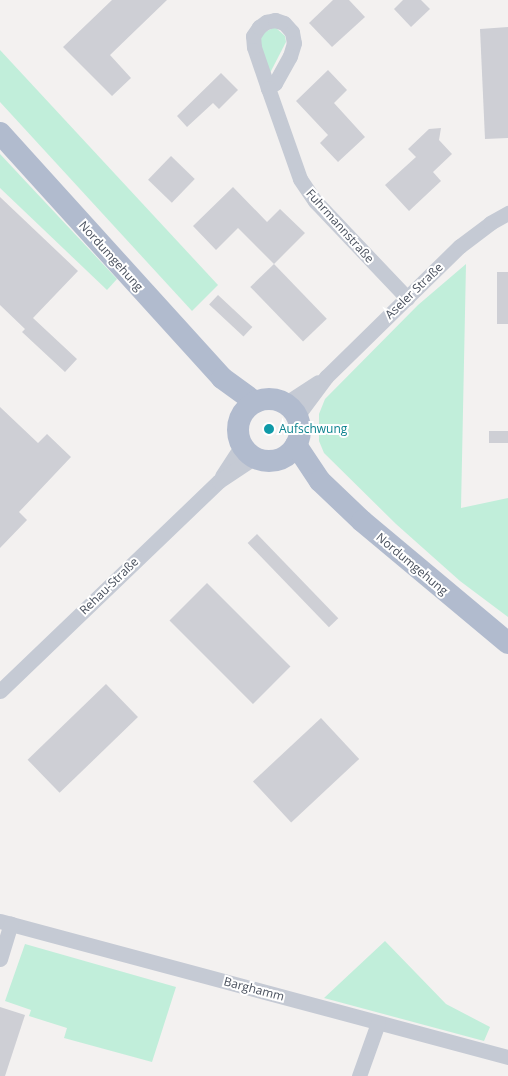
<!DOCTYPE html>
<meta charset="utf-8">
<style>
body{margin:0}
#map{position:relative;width:508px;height:1076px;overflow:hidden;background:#f3f1f0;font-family:"Open Sans",sans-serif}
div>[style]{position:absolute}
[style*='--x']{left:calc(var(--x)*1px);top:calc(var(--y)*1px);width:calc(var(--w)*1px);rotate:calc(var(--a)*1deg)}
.green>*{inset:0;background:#c1eeda}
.building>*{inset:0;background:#cecfd5;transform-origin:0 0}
.street>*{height:15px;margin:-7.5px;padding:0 7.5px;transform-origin:7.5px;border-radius:7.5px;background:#c5cad4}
.primary>*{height:22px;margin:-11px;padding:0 11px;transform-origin:11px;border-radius:11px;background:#b1bbce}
.primary>.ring{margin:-11px;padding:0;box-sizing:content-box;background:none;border:22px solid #b1bbce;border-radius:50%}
.dots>*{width:14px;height:14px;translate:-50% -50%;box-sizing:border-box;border:2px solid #fff;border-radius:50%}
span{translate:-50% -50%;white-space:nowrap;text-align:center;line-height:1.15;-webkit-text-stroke:4px #fff;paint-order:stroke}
.street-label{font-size:12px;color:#49505d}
.culture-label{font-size:12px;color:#0d838f}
.left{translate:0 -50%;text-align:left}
</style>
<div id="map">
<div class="green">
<div style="clip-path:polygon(275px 27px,285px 36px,286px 42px,270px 73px,260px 44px,261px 34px)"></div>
<div style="clip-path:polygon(0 50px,218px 285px,192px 311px,0 102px)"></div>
<div style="clip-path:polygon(0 154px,117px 279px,107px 290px,0 188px)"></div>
<div style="clip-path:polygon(466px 264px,461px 508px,508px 498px,508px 617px,460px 581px,396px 524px,324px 453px,319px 441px,319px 414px,325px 399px,418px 305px)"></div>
<div style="clip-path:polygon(385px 941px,446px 1004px,490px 1027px,484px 1041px,324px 998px)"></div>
<div style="clip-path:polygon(25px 944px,176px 987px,152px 1062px,64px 1038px,67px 1028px,29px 1016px,31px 1010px,5px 1001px)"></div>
</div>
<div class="building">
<div style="clip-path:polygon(112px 0,167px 0,110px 55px,131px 78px,112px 96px,63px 47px)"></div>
<div style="clip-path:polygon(333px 0,349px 0,365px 17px,332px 47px,309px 23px)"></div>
<div style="clip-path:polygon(403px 0,421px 0,430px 9px,411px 27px,394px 9px)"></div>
<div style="clip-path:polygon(508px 27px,508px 138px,485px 139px,480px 29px)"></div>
<div style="clip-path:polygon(328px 70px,347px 90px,334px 103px,365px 137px,338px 162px,320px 143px,328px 135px,296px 101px)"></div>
<div style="clip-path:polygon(221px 73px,238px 90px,219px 109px,213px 103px,187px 127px,177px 116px)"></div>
<div style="clip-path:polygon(441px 128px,439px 140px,452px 154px,433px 172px,441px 181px,409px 211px,385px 185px,416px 157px,408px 149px,429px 129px)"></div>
<div style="left:171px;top:156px;width:33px;height:33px;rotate:44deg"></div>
<div style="clip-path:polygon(233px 187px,267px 222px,280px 209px,305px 233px,274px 264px,238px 228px,216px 250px,193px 226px)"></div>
<div style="clip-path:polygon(0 197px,78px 271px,33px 318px,77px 359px,65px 372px,22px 332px,25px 329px,0 305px)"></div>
<div style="left:274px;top:264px;width:76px;height:33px;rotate:46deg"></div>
<div style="left:497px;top:272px;width:11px;height:52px"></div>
<div style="left:218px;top:295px;width:47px;height:13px;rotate:43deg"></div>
<div style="clip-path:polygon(0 407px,38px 443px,47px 434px,71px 457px,19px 512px,27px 520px,0 548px)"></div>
<div style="left:489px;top:431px;width:19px;height:12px"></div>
<div style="left:257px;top:534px;width:117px;height:13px;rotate:46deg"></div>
<div style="left:207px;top:583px;width:118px;height:53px;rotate:45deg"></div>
<div style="left:106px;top:684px;width:46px;height:109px;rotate:46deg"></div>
<div style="left:321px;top:718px;width:56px;height:93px;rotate:47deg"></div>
<div style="clip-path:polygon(0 1007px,25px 1015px,5px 1076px,0 1076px)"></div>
</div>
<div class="street">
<div style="--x:268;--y:88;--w:43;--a:-108.9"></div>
<div style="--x:254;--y:47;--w:11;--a:-95"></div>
<div style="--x:253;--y:36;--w:11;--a:-56"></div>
<div style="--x:259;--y:27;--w:9;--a:-36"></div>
<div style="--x:266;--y:22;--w:9;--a:-13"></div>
<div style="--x:275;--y:20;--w:9;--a:18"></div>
<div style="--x:284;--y:23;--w:12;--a:48"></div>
<div style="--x:292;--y:32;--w:11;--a:80"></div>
<div style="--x:294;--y:43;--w:14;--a:107"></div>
<div style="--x:290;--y:56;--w:31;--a:119"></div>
<div style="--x:275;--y:83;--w:9;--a:144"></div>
<div style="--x:268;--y:88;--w:96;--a:70.6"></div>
<div style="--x:300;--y:179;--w:27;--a:56"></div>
<div style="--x:315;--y:201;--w:134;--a:46.5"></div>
<div style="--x:286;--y:403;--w:38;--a:-33"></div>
<div style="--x:297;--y:416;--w:49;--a:-53.4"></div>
<div style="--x:326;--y:377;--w:187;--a:-44.4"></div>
<div style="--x:460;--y:246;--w:38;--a:-37"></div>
<div style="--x:490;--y:223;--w:21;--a:-29"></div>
<div style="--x:222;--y:476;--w:37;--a:-57"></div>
<div style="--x:0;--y:691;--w:303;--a:-43.8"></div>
<div style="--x:219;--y:481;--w:43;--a:-33.7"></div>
<div style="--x:0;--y:921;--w:526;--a:14.99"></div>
<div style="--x:0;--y:959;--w:37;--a:-73"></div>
<div style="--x:359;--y:1076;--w:56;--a:-70.3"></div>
</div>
<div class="primary">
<div style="--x:0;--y:133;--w:331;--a:47.8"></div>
<div style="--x:222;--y:378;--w:41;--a:36"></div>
<div class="ring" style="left:238px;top:399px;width:40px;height:40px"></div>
<div style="--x:296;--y:445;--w:43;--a:56.3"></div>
<div style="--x:320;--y:481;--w:58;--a:43.6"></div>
<div style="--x:362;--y:521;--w:190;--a:39.9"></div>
</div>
<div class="dots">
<div style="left:269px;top:429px;background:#0f9aa8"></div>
</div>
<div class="street-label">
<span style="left:340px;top:226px;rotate:48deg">Fuhrmannstraße</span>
<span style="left:111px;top:256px;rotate:48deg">Nordumgehung</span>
<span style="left:414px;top:291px;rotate:-44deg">Aseler Straße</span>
<span style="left:412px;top:564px;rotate:40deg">Nordumgehung</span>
<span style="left:109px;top:586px;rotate:-44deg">Rehau-Straße</span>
<span style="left:254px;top:989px;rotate:15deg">Barghamm</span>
</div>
<div class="culture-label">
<span class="left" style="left:279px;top:429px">Aufschwung</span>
</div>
</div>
